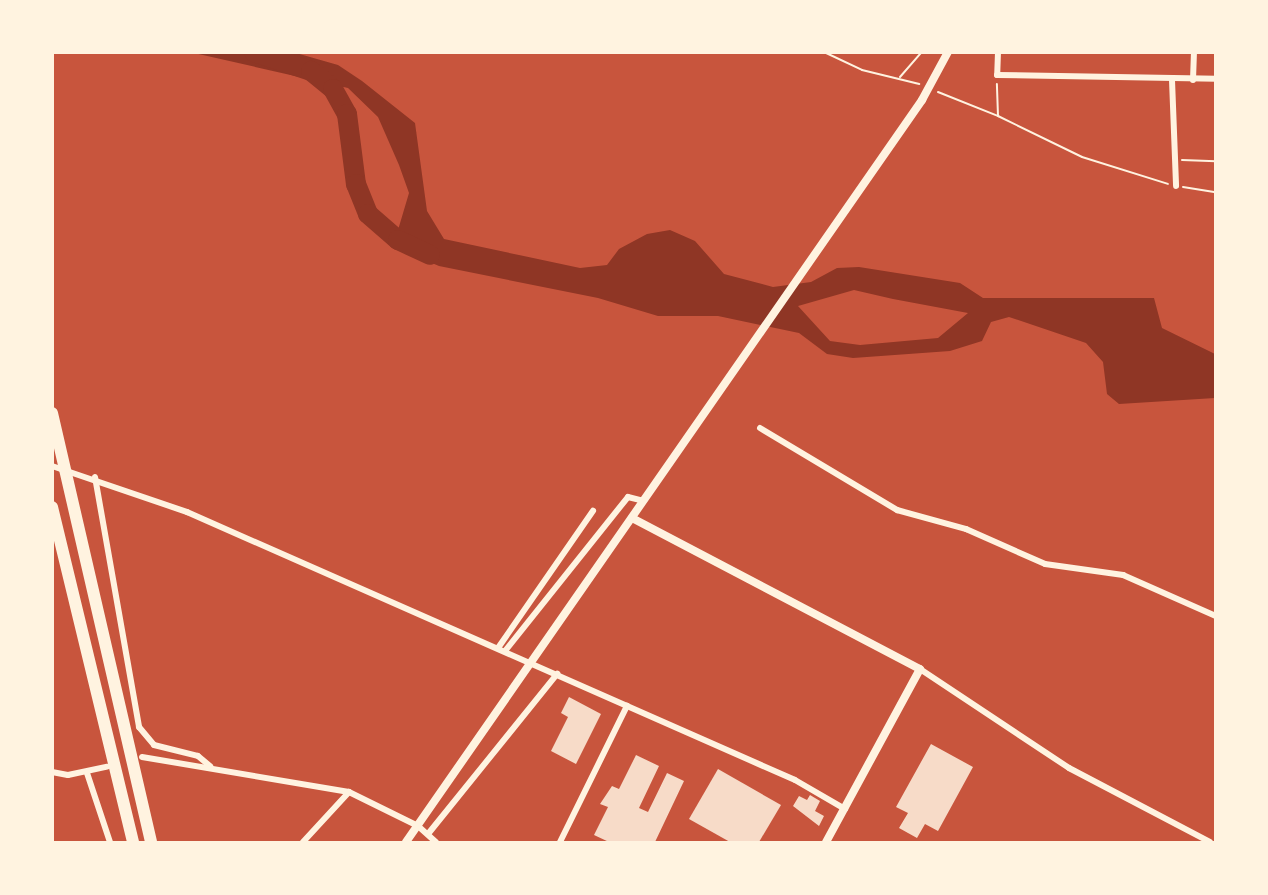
<!DOCTYPE html>
<style>
body{margin:0}
#map{position:relative;width:1268px;height:895px;overflow:hidden;background:#c8553d;font-family:"IBM Plex Sans",sans-serif}
div>[style]{position:absolute}
[style*='--x']{left:calc(var(--x)*1px);top:calc(var(--y)*1px);width:calc(var(--w)*1px);rotate:calc(var(--a)*1deg)}
.water>*{inset:0;background:#8f3625}
.river>*{height:20px;margin:-10px;padding:0 10px;transform-origin:10px;border-radius:10px;background:#8f3625}
.building>*{inset:0;background:#f7dbc8}
.path>*{height:2px;margin:-1px;padding:0 1px;transform-origin:1px;border-radius:1px;background:#fff3e0}
.minor>*{height:6px;margin:-3px;padding:0 3px;transform-origin:3px;border-radius:3px;background:#fff3e0}
.tertiary>*{height:8px;margin:-4px;padding:0 4px;transform-origin:4px;border-radius:4px;background:#fff3e0}
.motorway>*{height:12px;margin:-6px;padding:0 6px;transform-origin:6px;border-radius:6px;background:#fff3e0}
span{translate:-50% -50%;white-space:nowrap;text-align:center;line-height:1.15;-webkit-text-stroke:4.5px #fff3e0;paint-order:stroke}
.frame{position:absolute;inset:0;border:54px solid #fff3e0;pointer-events:none}
</style>
<div id="map">
<div class="water">
<div style="clip-path:polygon(evenodd,194px 53px,296px 53px,338px 65px,362px 81px,415px 123px,427px 211px,444px 239px,580px 268px,607px 265px,619px 249px,647px 234px,670px 230px,695px 241px,724px 274px,773px 287px,811px 282px,837px 268px,859px 267px,960px 283px,983px 298px,1154px 298px,1162px 328px,1215px 354px,1215px 398px,1119px 404px,1107px 394px,1103px 362px,1086px 343px,1009px 317px,991px 322px,982px 341px,950px 351px,853px 358px,827px 354px,799px 333px,718px 316px,658px 316px,598px 298px,439px 266px,413px 255px,398px 230px,409px 193px,399px 165px,378px 117px,348px 88px,194px 53px,854px 290px,893px 299px,968px 313px,938px 338px,860px 345px,830px 341px,798px 306px,854px 290px)"></div>
</div>
<div class="river">
<div style="--x:254;--y:52;--w:60;--a:18.4"></div>
<div style="--x:311;--y:71;--w:28;--a:39"></div>
<div style="--x:333;--y:89;--w:29;--a:61"></div>
<div style="--x:347;--y:114;--w:71;--a:82.7"></div>
<div style="--x:356;--y:184;--w:32;--a:68"></div>
<div style="--x:368;--y:214;--w:40;--a:41"></div>
<div style="--x:398;--y:240;--w:35;--a:25"></div>
</div>
<div class="building">
<div style="clip-path:polygon(569px 697px,601px 714px,576px 764px,551px 751px,568px 717px,561px 713px)"></div>
<div style="clip-path:polygon(931px 744px,973px 767px,938px 831px,925px 824px,917px 838px,899px 828px,908px 813px,896px 807px)"></div>
<div style="clip-path:polygon(636px 755px,659px 766px,639px 808px,648px 812px,667px 773px,684px 781px,655px 842px,609px 842px,594px 835px,608px 807px,600px 804px,612px 786px,619px 789px)"></div>
<div style="clip-path:polygon(718px 769px,781px 805px,759px 842px,730px 842px,689px 819px)"></div>
<div style="clip-path:polygon(810px 795px,820px 801px,815px 811px,824px 816px,819px 826px,793px 806px,799px 796px,807px 800px)"></div>
</div>
<div class="path">
<div style="--x:824;--y:52;--w:42;--a:25.3"></div>
<div style="--x:862;--y:70;--w:59;--a:13.8"></div>
<div style="--x:900;--y:77;--w:33;--a:-49"></div>
<div style="--x:938;--y:92;--w:65;--a:21.8"></div>
<div style="--x:998;--y:116;--w:32;--a:-92"></div>
<div style="--x:998;--y:116;--w:93;--a:26"></div>
<div style="--x:1082;--y:157;--w:90;--a:17.4"></div>
<div style="--x:1182;--y:160;--w:34;--a:2"></div>
<div style="--x:1183;--y:187;--w:33;--a:9"></div>
</div>
<div class="minor">
<div style="--x:998;--y:52;--w:23;--a:92"></div>
<div style="--x:997;--y:75;--w:219;--a:1"></div>
<div style="--x:1172;--y:80;--w:106;--a:87.8"></div>
<div style="--x:1193;--y:80;--w:28;--a:-88"></div>
<div style="--x:760;--y:428;--w:160;--a:30.9"></div>
<div style="--x:897;--y:510;--w:72;--a:15.4"></div>
<div style="--x:966;--y:529;--w:86;--a:23.9"></div>
<div style="--x:1045;--y:564;--w:79;--a:8"></div>
<div style="--x:1123;--y:575;--w:102;--a:23.8"></div>
<div style="--x:52;--y:466;--w:143;--a:18.8"></div>
<div style="--x:187;--y:512;--w:664;--a:23.79"></div>
<div style="--x:795;--y:780;--w:58;--a:30.1"></div>
<div style="--x:95;--y:477;--w:254;--a:80"></div>
<div style="--x:139;--y:727;--w:23;--a:50"></div>
<div style="--x:154;--y:745;--w:45;--a:14"></div>
<div style="--x:198;--y:756;--w:16;--a:40"></div>
<div style="--x:498;--y:648;--w:167;--a:-55.3"></div>
<div style="--x:505;--y:651;--w:197;--a:-51.4"></div>
<div style="--x:628;--y:497;--w:16;--a:14"></div>
<div style="--x:920;--y:669;--w:179;--a:33.6"></div>
<div style="--x:1069;--y:768;--w:159;--a:27.7"></div>
<div style="--x:142;--y:757;--w:210;--a:9.6"></div>
<div style="--x:349;--y:792;--w:77;--a:26.2"></div>
<div style="--x:418;--y:826;--w:24;--a:42"></div>
<div style="--x:52;--y:772;--w:16;--a:11"></div>
<div style="--x:68;--y:775;--w:40;--a:-12"></div>
<div style="--x:87;--y:773;--w:73;--a:71.6"></div>
<div style="--x:428;--y:834;--w:206;--a:-51.1"></div>
<div style="--x:303;--y:842;--w:68;--a:-47.4"></div>
<div style="--x:560;--y:842;--w:152;--a:-63.8"></div>
</div>
<div class="tertiary">
<div style="--x:632;--y:518;--w:325;--a:27.7"></div>
<div style="--x:920;--y:669;--w:197;--a:118.5"></div>
<div style="--x:406;--y:842;--w:904;--a:-55.18"></div>
<div style="--x:922;--y:100;--w:55;--a:-61.6"></div>
</div>
<div class="motorway">
<div style="--x:52;--y:413;--w:440;--a:77"></div>
<div style="--x:52;--y:507;--w:345;--a:76.4"></div>
</div>
<div class="frame"></div>
</div>
